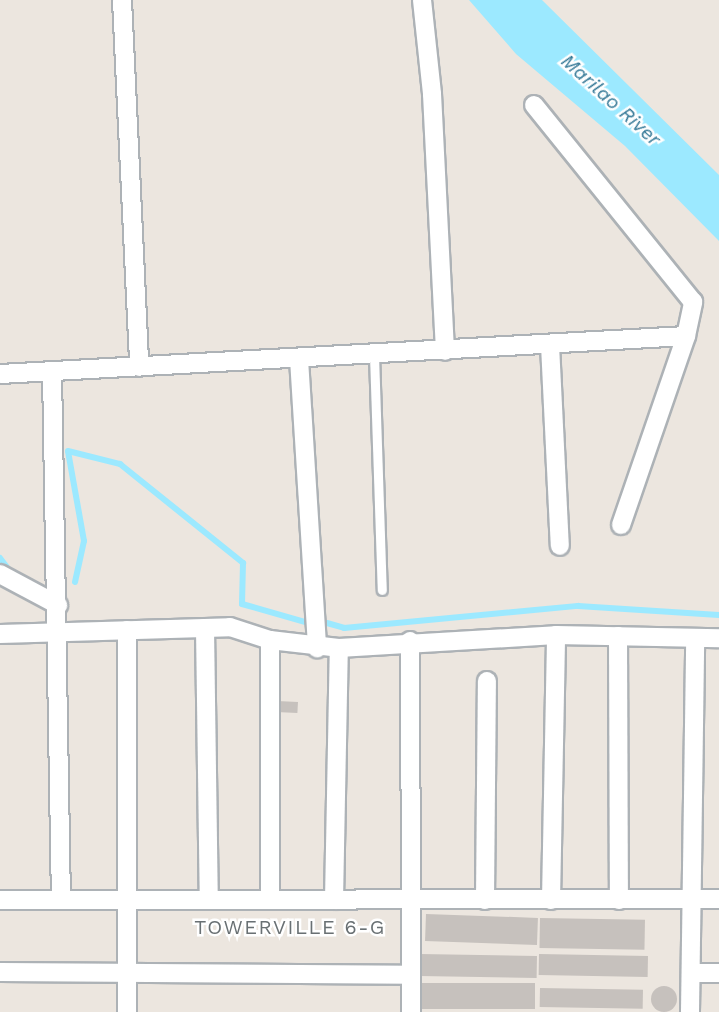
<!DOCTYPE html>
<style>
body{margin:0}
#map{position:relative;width:719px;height:1012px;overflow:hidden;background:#ece6df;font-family:"Work Sans",sans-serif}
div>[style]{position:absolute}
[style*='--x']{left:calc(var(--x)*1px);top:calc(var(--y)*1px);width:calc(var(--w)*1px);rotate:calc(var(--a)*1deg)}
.water>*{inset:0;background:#9ce9ff}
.stream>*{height:6px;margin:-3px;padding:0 3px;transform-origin:3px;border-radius:3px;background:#9ce9ff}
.building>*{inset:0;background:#c6c1bd;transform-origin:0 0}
.round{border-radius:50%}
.roads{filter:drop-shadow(2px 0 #adb2b6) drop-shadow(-2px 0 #adb2b6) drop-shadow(0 2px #adb2b6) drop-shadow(0 -2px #adb2b6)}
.lane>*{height:9px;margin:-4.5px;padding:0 4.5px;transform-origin:4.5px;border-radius:4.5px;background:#fff}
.street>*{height:18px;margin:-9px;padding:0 9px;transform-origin:9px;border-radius:9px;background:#fff}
span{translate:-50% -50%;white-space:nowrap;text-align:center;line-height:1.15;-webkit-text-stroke:5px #fff;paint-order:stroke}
.water-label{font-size:20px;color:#337896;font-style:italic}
.neighbourhood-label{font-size:20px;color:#697073;letter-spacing:1.5px}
</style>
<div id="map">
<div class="water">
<div style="clip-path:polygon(469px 0,542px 0,719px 175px,719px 241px,625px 146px,516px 54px)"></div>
</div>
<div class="stream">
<div style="--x:0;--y:558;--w:20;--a:53"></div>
<div style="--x:75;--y:582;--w:42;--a:-77.6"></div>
<div style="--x:84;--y:541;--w:91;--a:-100.1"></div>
<div style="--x:68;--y:451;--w:54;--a:14"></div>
<div style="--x:120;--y:464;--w:158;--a:38.8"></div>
<div style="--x:243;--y:563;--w:41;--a:91.4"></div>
<div style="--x:242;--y:604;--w:66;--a:15.9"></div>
<div style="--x:327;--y:623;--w:18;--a:16"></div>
<div style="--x:344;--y:628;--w:235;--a:-5.4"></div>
<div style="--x:578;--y:606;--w:141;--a:3.7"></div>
</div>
<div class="building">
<div style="left:277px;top:701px;width:21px;height:11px;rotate:3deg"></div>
<div style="left:426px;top:914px;width:112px;height:27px;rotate:2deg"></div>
<div style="left:540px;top:918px;width:105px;height:30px;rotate:1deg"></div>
<div style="left:420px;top:954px;width:117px;height:22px;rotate:1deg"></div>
<div style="left:539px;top:954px;width:109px;height:21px;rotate:1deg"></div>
<div style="left:420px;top:983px;width:115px;height:26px"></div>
<div class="round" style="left:651px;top:986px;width:26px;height:26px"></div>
<div style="left:540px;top:988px;width:103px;height:19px;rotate:1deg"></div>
</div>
<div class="roads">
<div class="lane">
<div style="--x:374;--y:355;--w:235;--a:88.1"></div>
</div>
<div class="street">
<div style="--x:122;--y:0;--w:367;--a:87.3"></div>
<div style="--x:422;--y:0;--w:95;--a:83.9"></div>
<div style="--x:432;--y:94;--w:257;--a:87.1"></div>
<div style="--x:550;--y:345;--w:201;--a:87.2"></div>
<div style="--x:299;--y:359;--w:290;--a:86.4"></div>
<div style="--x:52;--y:371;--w:529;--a:89.03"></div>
<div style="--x:0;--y:374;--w:687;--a:-3.17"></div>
<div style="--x:686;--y:336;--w:35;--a:-78"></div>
<div style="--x:693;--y:302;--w:253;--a:-128.9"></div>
<div style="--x:621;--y:525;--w:200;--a:-71"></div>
<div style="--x:0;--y:574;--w:66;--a:28.1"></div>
<div style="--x:205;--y:628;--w:272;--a:89.2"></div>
<div style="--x:0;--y:634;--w:230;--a:-1.7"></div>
<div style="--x:230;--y:627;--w:42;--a:18"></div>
<div style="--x:270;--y:640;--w:69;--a:6.6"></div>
<div style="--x:339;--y:648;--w:217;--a:-3.4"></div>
<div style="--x:556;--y:635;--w:163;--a:1.1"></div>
<div style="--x:618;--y:636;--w:264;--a:89.8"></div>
<div style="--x:410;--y:641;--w:371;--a:89.8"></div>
<div style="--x:0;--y:900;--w:719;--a:-0.08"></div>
<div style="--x:270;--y:900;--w:260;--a:-90"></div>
<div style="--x:334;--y:900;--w:252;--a:-88.9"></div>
<div style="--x:485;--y:900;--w:219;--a:-89.5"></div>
<div style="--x:551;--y:900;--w:265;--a:-88.9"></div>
<div style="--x:0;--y:972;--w:411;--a:0.4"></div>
<div style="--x:691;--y:973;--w:28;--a:0"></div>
<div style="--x:127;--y:1012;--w:382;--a:-90"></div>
<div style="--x:690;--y:1012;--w:374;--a:-89.2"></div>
</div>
</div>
<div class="water-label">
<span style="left:611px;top:100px;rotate:42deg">Marilao River</span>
</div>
<div class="neighbourhood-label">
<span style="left:290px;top:927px">TOWERVILLE 6-G</span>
</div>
</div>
